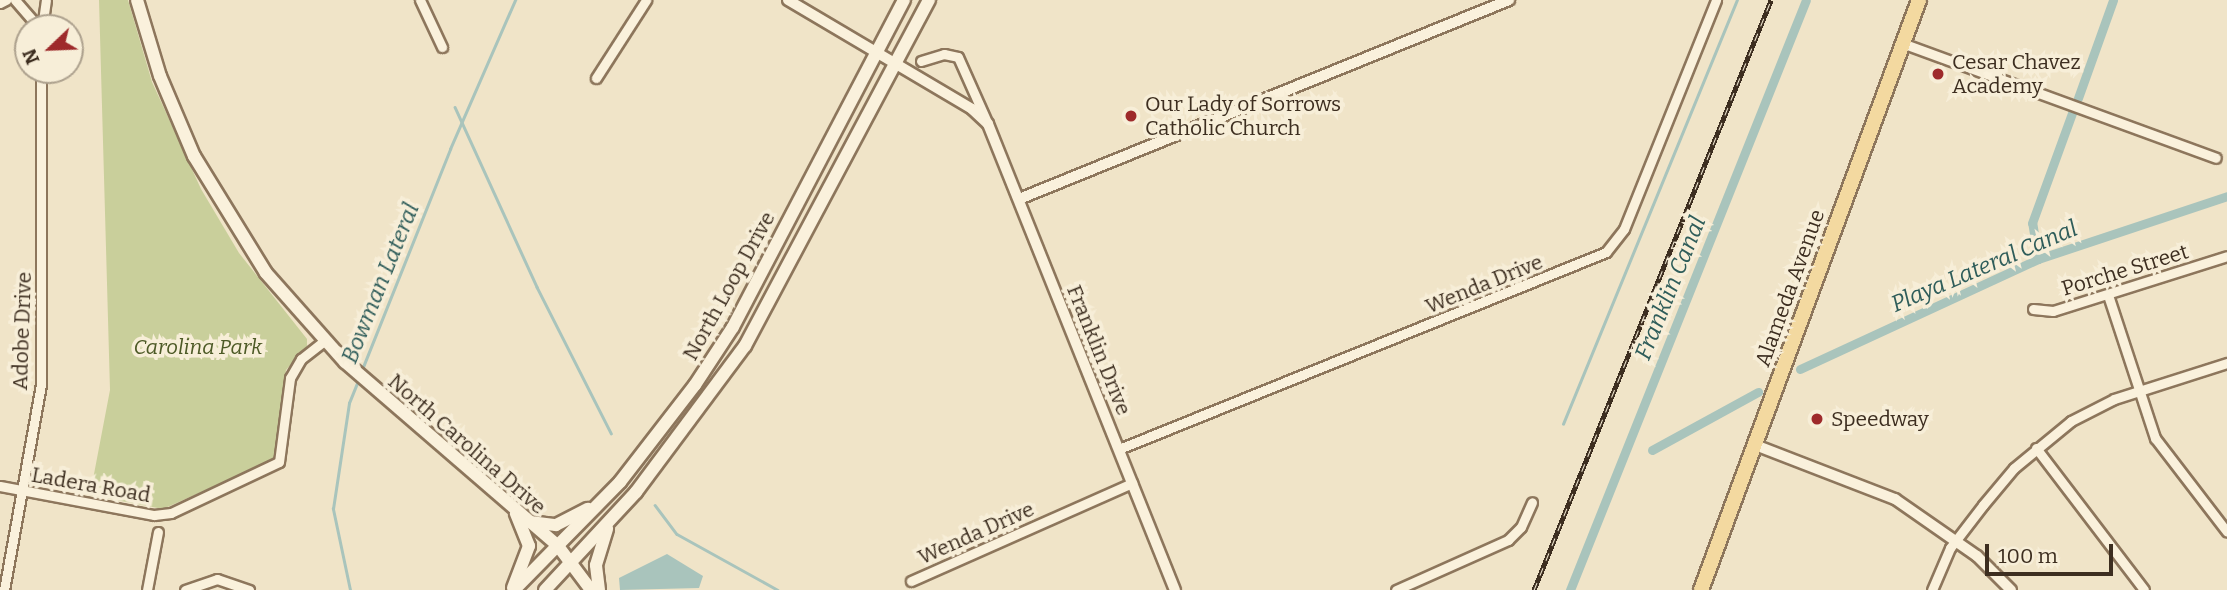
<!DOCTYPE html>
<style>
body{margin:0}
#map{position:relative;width:2227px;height:590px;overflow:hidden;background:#f0e4c8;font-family:Bitter,serif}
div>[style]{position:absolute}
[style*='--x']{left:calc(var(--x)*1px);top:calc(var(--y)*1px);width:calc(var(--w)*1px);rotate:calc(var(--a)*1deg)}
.green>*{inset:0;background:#c9cf9b}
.water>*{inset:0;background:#a9c4bc}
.stream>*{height:2.5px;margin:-1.25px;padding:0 1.25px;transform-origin:1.25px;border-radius:1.25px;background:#a9c4bc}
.canal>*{height:9px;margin:-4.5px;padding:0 4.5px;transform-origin:4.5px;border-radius:4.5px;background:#a9c4bc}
.roads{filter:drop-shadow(2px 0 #8d765c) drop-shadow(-2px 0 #8d765c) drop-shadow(0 2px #8d765c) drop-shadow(0 -2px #8d765c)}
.minor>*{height:9px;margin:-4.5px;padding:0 4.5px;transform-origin:4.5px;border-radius:4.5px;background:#faf1dc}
.tertiary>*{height:10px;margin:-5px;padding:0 5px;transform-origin:5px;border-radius:5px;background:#faf1dc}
.secondary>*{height:12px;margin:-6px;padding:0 6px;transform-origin:6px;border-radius:6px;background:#faf1dc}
.primary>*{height:14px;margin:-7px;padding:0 7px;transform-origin:7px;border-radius:7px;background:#f3d9a0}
.rail>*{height:5px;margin-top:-2.5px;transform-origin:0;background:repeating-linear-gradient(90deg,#f7eed8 0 8px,#3d2e20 0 16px);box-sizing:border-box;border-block:2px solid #3d2e20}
.dots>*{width:19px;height:19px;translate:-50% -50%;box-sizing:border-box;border:4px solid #f7eed8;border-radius:50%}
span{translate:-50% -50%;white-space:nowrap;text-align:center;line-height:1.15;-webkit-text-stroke:7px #f7eed8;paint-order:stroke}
.poi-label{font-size:21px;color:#3d2e20}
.left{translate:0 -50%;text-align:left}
.street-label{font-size:21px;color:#3d2e20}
.park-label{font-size:21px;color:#4d5a26;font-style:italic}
.water-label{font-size:23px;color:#2f5d5a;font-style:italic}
.north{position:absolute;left:14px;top:14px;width:70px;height:70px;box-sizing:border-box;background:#f7eed8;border:2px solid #ada18e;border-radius:50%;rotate:247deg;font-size:19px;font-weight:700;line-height:28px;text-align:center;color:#3d2e20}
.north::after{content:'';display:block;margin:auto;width:24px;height:32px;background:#9e2a2b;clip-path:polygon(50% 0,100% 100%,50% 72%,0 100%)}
.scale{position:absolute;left:1985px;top:544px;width:128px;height:32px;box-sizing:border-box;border:4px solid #3d2e20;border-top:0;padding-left:9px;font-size:21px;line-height:24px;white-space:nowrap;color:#3d2e20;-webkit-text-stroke:5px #f7eed8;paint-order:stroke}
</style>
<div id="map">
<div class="green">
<div style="clip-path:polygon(99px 0,128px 0,152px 82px,201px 189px,239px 253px,307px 339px,307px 346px,286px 370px,277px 458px,163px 509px,90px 495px,110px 390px)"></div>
</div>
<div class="water">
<div style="clip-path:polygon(667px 554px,703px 576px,699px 588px,620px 590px,619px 578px)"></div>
</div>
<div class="stream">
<div style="--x:455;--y:107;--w:198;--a:65.5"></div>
<div style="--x:537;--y:287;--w:164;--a:63.1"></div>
<div style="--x:361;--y:372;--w:240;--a:-68.2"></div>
<div style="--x:450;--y:149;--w:163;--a:-66.4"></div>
<div style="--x:1563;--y:424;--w:458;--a:-67.7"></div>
<div style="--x:655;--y:505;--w:36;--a:53"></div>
<div style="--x:677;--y:534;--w:115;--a:29"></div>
<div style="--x:350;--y:590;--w:83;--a:-101.9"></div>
<div style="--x:333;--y:509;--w:107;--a:-81.4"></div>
<div style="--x:349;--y:403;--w:27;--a:-68"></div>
</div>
<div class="canal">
<div style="--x:2078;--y:98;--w:104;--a:-70.3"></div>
<div style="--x:2038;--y:259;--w:36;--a:-99"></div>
<div style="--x:2032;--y:223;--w:117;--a:-70"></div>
<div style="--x:1800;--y:369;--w:262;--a:-24.8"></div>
<div style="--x:2038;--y:259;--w:199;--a:-18.4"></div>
<div style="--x:1652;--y:450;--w:121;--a:-28.7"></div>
<div style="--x:1570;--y:590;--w:635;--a:-68.2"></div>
</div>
<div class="roads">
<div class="minor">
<div style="--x:15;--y:0;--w:37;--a:49"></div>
<div style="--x:420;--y:0;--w:52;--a:64.9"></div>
<div style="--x:0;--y:3;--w:7;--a:-27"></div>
<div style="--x:42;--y:28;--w:28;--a:-82"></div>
<div style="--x:1902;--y:43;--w:334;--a:20.1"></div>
<div style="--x:921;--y:61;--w:24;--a:-17"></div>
<div style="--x:944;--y:54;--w:14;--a:12"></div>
<div style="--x:958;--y:57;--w:71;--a:66"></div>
<div style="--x:596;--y:78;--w:93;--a:-57.3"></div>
<div style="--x:2108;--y:295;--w:151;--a:71.8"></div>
<div style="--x:2155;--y:438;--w:118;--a:52.5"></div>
<div style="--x:2033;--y:309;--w:20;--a:6"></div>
<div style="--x:2053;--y:311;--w:182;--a:-17.5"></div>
<div style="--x:2036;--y:448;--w:178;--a:52.7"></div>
<div style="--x:1119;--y:449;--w:525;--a:-22.02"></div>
<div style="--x:1606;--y:252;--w:29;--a:-52"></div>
<div style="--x:1624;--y:229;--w:247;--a:-68.1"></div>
<div style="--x:0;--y:486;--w:157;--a:10.7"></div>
<div style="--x:154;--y:515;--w:17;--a:-7"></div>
<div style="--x:171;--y:513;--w:119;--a:-25.3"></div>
<div style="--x:279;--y:462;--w:85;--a:-82.5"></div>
<div style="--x:290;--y:378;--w:22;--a:-60"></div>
<div style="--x:301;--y:359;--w:29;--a:-38"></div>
<div style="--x:911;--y:581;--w:242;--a:-23.9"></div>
<div style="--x:4;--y:590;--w:209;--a:-79.8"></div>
<div style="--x:41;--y:384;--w:314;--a:-90"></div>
<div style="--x:147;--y:590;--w:59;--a:-79.3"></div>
<div style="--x:185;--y:590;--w:34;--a:-19"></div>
<div style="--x:217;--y:579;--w:34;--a:19"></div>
<div style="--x:1396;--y:590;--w:123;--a:-24.1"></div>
<div style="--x:1508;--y:540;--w:18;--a:-45"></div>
<div style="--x:1521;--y:527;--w:27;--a:-66"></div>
<div style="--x:1932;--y:590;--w:46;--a:-66.8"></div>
<div style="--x:1950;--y:548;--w:54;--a:-52.5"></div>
<div style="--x:1983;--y:505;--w:48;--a:-50"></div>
<div style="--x:2014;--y:468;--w:74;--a:-39.5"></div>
<div style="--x:2071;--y:421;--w:48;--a:-27.1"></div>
<div style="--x:2114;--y:399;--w:119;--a:-17.7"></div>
</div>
<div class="tertiary">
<div style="--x:788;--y:0;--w:214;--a:30.6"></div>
<div style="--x:972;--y:109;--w:22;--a:43"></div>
<div style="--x:988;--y:124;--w:502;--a:68.14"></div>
<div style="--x:1019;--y:199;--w:529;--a:-22.1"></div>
<div style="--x:1755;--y:445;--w:150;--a:21.1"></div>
<div style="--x:1895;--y:499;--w:100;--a:34.8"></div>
<div style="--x:1977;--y:556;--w:48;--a:45"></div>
</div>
<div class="secondary">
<div style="--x:137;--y:0;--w:79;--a:73.2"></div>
<div style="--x:160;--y:76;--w:87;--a:67"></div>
<div style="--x:194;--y:156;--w:137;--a:58.4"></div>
<div style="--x:266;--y:273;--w:119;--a:48.4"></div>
<div style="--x:345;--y:362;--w:281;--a:40.8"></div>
<div style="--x:558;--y:546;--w:55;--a:53.1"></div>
<div style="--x:530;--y:522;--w:26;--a:7"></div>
<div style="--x:556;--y:525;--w:36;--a:-27"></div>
<div style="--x:513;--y:588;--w:45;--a:-69.1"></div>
<div style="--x:529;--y:546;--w:35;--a:-112"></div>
<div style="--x:514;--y:590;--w:151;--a:-45.5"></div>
<div style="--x:620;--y:482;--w:123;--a:-52.3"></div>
<div style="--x:695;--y:385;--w:69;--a:-56.8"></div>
<div style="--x:733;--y:327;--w:369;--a:-62.4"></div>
<div style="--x:545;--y:590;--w:134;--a:-47.1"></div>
<div style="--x:636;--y:492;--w:182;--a:-53.3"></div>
<div style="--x:745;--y:346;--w:392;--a:-62"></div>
<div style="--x:599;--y:590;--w:25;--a:-97"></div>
<div style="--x:596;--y:565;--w:38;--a:-73"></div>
</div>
<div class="primary">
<div style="--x:1701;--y:590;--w:629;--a:-69.72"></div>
</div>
</div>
<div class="rail">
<div style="--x:1534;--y:590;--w:636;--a:-68.11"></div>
</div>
<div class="dots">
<div style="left:1938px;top:74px;background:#9e2a2b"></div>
<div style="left:1131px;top:116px;background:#9e2a2b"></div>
<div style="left:1817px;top:419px;background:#9e2a2b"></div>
</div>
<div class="poi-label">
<span class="left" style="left:1952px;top:74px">Cesar Chavez<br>Academy</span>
<span class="left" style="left:1145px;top:116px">Our Lady of Sorrows<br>Catholic Church</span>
<span class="left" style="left:1831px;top:419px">Speedway</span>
</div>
<div class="street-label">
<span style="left:2125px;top:270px;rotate:-17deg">Porche Street</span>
<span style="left:1484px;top:284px;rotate:-22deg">Wenda Drive</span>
<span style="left:729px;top:286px;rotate:-61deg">North Loop Drive</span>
<span style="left:1790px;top:288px;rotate:-70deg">Alameda Avenue</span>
<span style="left:22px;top:331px;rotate:-88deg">Adobe Drive</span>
<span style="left:1099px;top:350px;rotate:68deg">Franklin Drive</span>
<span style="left:467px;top:444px;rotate:41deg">North Carolina Drive</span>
<span style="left:91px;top:485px;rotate:10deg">Ladera Road</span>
<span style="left:976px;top:533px;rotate:-24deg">Wenda Drive</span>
</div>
<div class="park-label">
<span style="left:198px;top:347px">Carolina Park</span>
</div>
<div class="water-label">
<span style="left:1984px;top:266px;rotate:-23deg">Playa Lateral Canal</span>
<span style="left:380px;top:283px;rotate:-68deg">Bowman Lateral</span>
<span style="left:1670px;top:288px;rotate:-68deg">Franklin Canal</span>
</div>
<div class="north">N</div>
<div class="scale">100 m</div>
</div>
